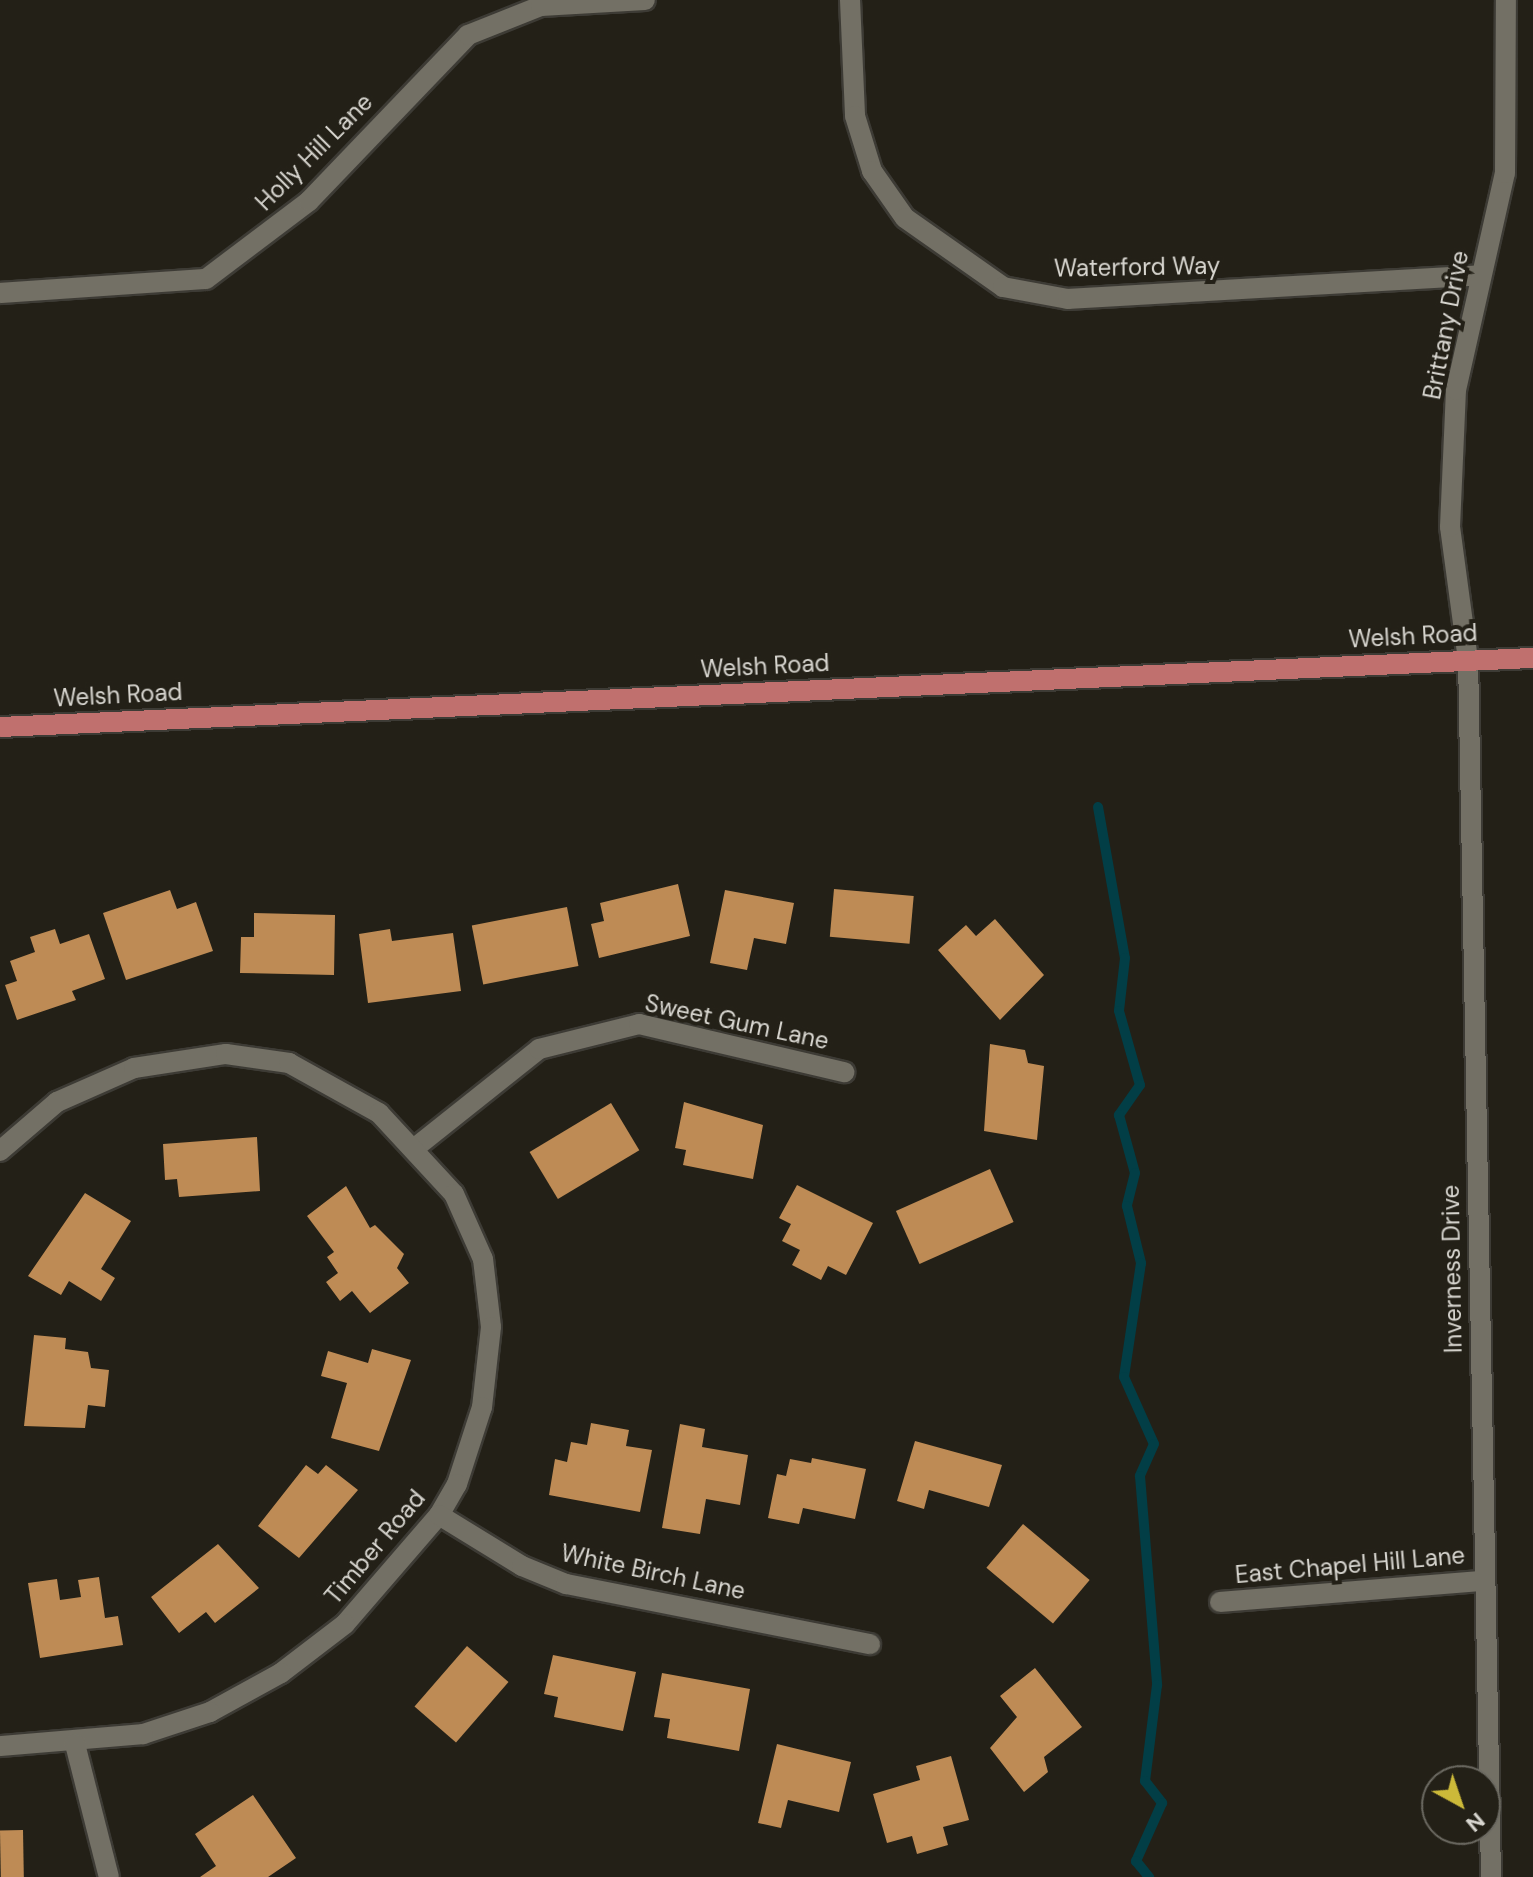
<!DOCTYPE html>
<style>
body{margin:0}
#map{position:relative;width:1533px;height:1877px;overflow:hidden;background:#232017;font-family:"DM Sans",sans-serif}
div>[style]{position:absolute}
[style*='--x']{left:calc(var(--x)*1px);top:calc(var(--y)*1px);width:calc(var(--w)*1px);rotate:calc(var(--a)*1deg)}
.stream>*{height:10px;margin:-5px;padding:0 5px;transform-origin:5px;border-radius:5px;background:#023e46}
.building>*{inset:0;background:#be8b55;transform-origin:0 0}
.roads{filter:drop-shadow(2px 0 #3d3b35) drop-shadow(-2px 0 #3d3b35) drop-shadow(0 2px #3d3b35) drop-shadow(0 -2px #3d3b35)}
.street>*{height:20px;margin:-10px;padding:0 10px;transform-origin:10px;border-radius:10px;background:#737065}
.primary>*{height:20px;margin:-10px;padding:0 10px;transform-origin:10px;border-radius:10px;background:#c0706e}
span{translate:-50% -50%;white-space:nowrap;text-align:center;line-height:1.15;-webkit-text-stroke:8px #232017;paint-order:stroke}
.street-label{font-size:24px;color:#d8d6d0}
.north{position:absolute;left:1421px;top:1765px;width:80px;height:80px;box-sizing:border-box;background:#232017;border:2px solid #6b6961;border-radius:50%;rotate:140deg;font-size:22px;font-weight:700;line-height:32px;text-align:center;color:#d8d6d0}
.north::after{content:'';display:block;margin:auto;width:28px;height:36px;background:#ccb939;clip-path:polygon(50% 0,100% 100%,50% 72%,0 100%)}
</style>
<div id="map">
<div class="stream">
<div style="--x:1098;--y:807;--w:153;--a:79.9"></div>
<div style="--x:1125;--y:958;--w:53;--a:96.5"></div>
<div style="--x:1119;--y:1011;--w:77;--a:74.2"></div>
<div style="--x:1140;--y:1085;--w:37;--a:125"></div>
<div style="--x:1119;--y:1115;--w:60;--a:74.6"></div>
<div style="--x:1135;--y:1173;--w:34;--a:104"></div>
<div style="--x:1127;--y:1206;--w:59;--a:76.2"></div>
<div style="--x:1141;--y:1263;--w:115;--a:98.5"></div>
<div style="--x:1124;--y:1377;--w:73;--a:65.9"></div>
<div style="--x:1154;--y:1444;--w:35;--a:114"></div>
<div style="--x:1140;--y:1476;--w:210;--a:85.3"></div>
<div style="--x:1157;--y:1685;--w:97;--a:97.1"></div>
<div style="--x:1145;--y:1781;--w:28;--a:52"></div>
<div style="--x:1162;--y:1803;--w:64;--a:114.1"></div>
<div style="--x:1136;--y:1861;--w:21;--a:51"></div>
</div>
<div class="building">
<div style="clip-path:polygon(678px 884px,690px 936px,599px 958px,591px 924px,604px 921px,600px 903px)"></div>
<div style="left:834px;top:889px;width:80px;height:48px;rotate:5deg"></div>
<div style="clip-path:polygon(170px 890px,177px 909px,196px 902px,213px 951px,126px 980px,103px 913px)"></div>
<div style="clip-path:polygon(725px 890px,794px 903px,786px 944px,754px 938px,747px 970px,710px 963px)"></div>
<div style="left:567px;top:907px;width:60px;height:97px;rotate:79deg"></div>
<div style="clip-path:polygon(254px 913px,335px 915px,334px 975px,240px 973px,241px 937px,254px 937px)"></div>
<div style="clip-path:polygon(995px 919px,1044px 975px,1000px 1020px,938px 950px,966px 925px,976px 936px)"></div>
<div style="clip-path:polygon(55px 929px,60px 944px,89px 934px,105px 979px,72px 991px,76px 1000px,17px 1020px,5px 985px,17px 981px,10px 961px,35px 952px,30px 937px)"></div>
<div style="clip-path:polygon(390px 929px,392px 941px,453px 933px,461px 991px,368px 1003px,359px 934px)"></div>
<div style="clip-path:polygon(990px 1044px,1025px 1050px,1028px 1063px,1044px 1066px,1037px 1140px,984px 1131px)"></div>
<div style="clip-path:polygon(684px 1102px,763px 1125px,753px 1179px,683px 1165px,686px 1150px,675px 1148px)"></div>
<div style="left:611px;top:1103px;width:55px;height:95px;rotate:59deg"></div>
<div style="clip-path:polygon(257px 1137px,260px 1191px,179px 1197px,177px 1179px,165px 1180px,163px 1144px)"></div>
<div style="left:990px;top:1169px;width:58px;height:103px;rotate:66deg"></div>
<div style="clip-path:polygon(797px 1185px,873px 1223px,846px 1275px,828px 1266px,821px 1280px,792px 1265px,800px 1250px,782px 1241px,791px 1224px,779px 1218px)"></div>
<div style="clip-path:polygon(346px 1186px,370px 1228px,375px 1225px,404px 1254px,397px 1268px,409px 1283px,370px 1313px,352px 1291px,340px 1301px,326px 1282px,338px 1273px,327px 1257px,334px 1252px,307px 1216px)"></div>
<div style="clip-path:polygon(85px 1193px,131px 1221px,101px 1269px,115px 1278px,101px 1301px,69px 1281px,61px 1295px,28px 1276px)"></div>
<div style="clip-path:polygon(34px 1335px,66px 1338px,65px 1349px,88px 1352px,91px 1368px,109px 1370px,105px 1407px,88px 1405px,85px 1428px,24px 1426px)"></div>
<div style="clip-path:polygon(372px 1349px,411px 1360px,379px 1451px,331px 1438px,347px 1383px,321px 1376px,328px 1351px,368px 1363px)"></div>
<div style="clip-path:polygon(591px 1423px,629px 1430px,626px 1446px,652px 1450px,640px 1512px,549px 1495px,555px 1459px,567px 1462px,571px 1442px,587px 1445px)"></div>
<div style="clip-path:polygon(680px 1424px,705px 1429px,702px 1447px,748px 1455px,740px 1505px,706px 1499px,700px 1534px,662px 1528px)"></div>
<div style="clip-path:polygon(915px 1441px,1002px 1465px,989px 1507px,929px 1490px,924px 1509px,897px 1501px)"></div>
<div style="clip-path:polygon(812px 1458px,866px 1469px,855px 1519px,803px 1508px,799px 1524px,768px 1518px,777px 1474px,786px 1476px,790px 1459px,811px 1463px)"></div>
<div style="clip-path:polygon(306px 1465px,318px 1474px,326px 1465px,358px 1490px,299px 1558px,258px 1526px)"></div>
<div style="left:1023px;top:1524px;width:87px;height:57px;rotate:40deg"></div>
<div style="clip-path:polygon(218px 1544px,259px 1588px,215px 1623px,206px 1612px,179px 1633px,151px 1597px)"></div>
<div style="clip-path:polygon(99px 1577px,105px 1618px,118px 1616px,123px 1645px,40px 1658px,28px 1583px,57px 1579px,60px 1600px,81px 1597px,78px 1580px)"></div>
<div style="left:467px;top:1646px;width:55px;height:80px;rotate:41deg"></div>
<div style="clip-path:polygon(553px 1655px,636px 1672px,623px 1731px,554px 1717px,558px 1697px,544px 1694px)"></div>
<div style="clip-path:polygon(1035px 1668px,1082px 1727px,1044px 1757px,1048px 1772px,1024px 1792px,990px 1748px,1017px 1717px,1000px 1696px)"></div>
<div style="clip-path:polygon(662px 1673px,750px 1689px,739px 1751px,667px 1738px,670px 1719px,654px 1717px)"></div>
<div style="clip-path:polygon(777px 1744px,851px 1762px,839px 1812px,788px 1800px,781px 1828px,758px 1823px)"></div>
<div style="clip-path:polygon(951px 1756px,969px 1820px,943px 1827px,948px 1845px,917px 1854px,912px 1836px,887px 1843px,873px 1794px,920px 1780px,916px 1766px)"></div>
<div style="clip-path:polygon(253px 1795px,296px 1858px,268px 1877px,200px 1877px,216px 1866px,195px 1834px)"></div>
<div style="left:23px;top:1830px;width:47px;height:23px;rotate:89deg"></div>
</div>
<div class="roads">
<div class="street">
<div style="--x:850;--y:0;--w:116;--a:87.5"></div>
<div style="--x:855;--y:116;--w:58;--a:72.8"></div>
<div style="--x:872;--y:171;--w:57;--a:54.9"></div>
<div style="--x:905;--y:218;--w:120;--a:35.1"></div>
<div style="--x:1003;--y:287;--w:66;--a:10.5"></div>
<div style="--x:1068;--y:299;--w:413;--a:-3.3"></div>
<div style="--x:0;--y:293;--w:206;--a:-3.9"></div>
<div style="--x:206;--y:279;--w:129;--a:-37.1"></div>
<div style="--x:309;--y:201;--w:230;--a:-46.2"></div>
<div style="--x:468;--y:35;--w:79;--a:-21.7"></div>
<div style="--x:541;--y:6;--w:104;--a:-3.3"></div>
<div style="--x:416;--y:1147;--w:157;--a:-38.5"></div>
<div style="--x:539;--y:1049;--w:103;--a:-14"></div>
<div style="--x:639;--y:1024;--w:211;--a:13.2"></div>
<div style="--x:0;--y:1151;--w:75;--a:-40.7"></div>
<div style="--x:57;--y:1102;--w:84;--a:-23.8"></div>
<div style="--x:134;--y:1068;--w:93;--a:-8.7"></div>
<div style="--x:226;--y:1054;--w:64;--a:8.1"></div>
<div style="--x:289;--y:1063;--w:103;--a:29.1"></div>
<div style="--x:379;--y:1113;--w:110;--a:47.2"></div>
<div style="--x:454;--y:1194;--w:71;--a:66"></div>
<div style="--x:483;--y:1259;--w:68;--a:83.3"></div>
<div style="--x:491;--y:1327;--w:81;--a:96.4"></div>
<div style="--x:482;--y:1407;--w:81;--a:108"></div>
<div style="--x:457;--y:1484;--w:36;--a:120"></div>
<div style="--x:439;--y:1515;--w:144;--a:130.8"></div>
<div style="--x:345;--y:1624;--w:81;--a:142.6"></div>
<div style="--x:281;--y:1673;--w:81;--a:151.2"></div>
<div style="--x:210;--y:1712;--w:71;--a:161.8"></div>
<div style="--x:143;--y:1734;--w:144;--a:175.2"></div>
<div style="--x:439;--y:1515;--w:97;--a:31.6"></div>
<div style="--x:522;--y:1566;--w:48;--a:22.2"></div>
<div style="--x:566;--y:1584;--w:310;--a:11.2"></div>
<div style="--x:1220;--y:1602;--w:264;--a:-4.6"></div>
<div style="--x:75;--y:1744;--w:137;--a:75.7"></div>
<div style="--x:1491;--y:1877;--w:1217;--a:-91.08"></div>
<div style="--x:1468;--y:660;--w:134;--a:-97.7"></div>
<div style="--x:1450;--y:527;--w:137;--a:-87.5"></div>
<div style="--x:1456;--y:390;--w:222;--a:-77.3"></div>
<div style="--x:1505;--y:173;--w:173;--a:-89.7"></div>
</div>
<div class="primary">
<div style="--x:0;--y:727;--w:1535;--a:-2.58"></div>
</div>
</div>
<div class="street-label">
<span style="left:314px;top:152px;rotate:-45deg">Holly Hill Lane</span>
<span style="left:1137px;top:267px;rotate:-1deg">Waterford Way</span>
<span style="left:1446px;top:325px;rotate:-79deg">Brittany Drive</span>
<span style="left:1413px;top:636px;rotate:-3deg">Welsh Road</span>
<span style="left:765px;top:666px;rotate:-3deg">Welsh Road</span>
<span style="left:118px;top:695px;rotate:-3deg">Welsh Road</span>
<span style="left:737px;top:1022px;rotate:12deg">Sweet Gum Lane</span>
<span style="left:1452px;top:1269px;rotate:-91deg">Inverness Drive</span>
<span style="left:375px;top:1547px;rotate:-50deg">Timber Road</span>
<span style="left:1350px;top:1565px;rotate:-5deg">East Chapel Hill Lane</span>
<span style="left:653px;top:1572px;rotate:12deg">White Birch Lane</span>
</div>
<div class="north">N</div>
</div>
